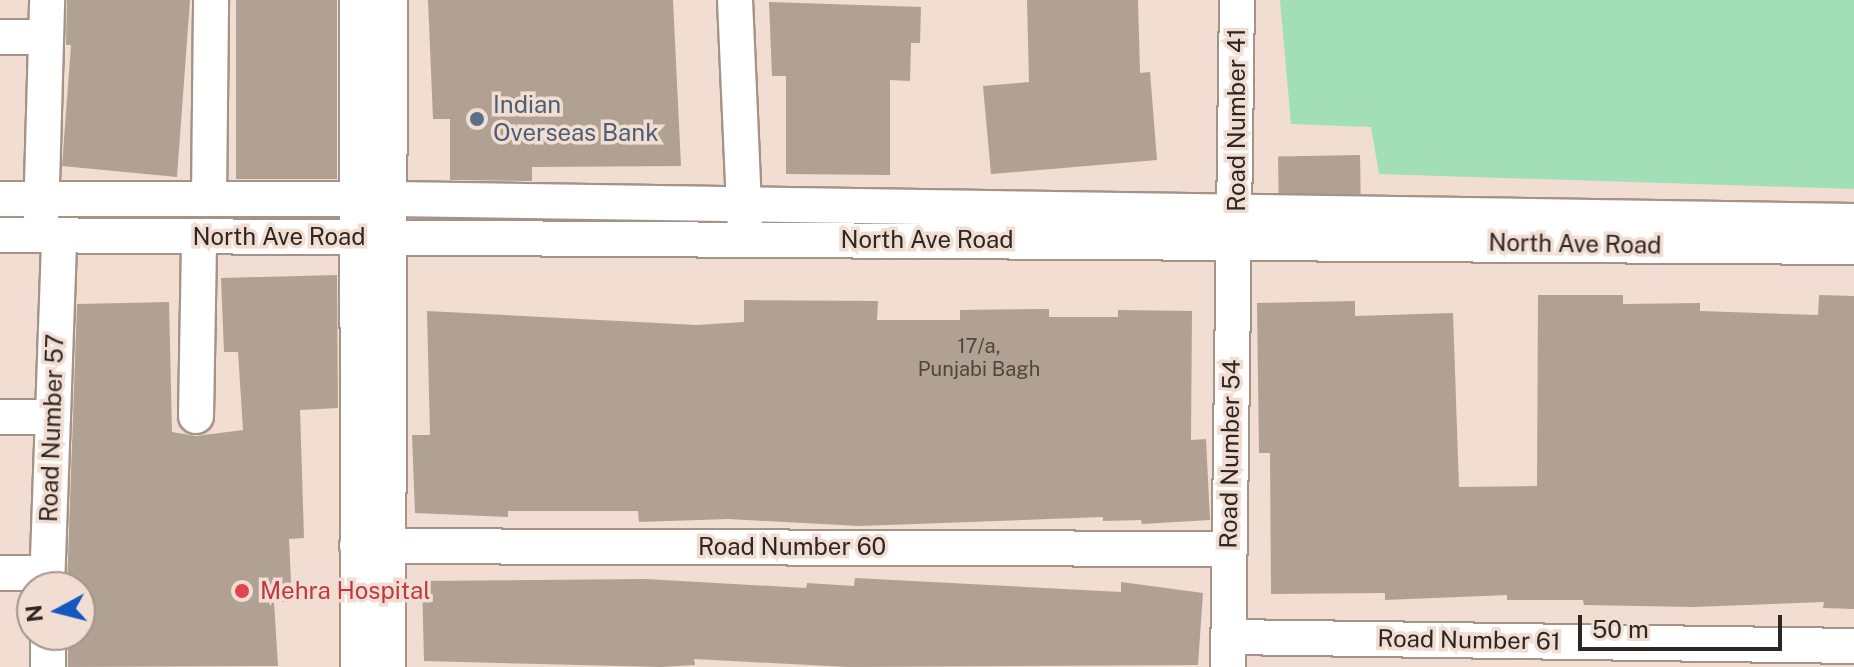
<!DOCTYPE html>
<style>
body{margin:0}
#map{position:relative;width:1854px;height:667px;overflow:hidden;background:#f1ddd2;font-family:"Public Sans",sans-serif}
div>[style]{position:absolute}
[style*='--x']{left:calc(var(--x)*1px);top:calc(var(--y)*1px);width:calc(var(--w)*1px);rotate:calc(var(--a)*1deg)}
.green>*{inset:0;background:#a2dfb8}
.building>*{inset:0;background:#b0a193;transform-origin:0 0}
.roads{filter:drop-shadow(2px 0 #a59388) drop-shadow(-2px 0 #a59388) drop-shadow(0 2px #a59388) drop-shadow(0 -2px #a59388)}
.minor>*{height:34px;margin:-17px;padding:0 17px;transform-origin:17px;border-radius:17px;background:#fff}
.dots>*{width:22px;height:22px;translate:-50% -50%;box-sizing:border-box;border:4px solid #f1ddd2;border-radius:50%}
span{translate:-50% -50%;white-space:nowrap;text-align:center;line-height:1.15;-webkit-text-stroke:7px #f1ddd2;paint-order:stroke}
.number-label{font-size:20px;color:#4e453e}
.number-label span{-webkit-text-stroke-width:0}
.service-label{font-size:24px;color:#4e5e75}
.left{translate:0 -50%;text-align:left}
.street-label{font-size:24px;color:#2d2622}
.health-label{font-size:24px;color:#be3a42}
.north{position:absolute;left:16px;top:571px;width:80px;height:80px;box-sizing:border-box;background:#f1ddd2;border:2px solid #a3948c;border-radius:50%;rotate:263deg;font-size:22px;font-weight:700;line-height:32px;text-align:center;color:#2d2622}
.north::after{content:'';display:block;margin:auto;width:28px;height:36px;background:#1357c2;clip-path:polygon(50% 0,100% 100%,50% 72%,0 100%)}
.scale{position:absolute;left:1578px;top:615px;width:204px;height:36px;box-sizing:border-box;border:4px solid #2d2622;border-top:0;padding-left:10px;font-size:24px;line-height:28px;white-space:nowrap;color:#2d2622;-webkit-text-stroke:6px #f1ddd2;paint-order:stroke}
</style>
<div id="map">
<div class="green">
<div style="clip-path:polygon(1280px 0,1854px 0,1854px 189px,1379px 174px,1371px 127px,1291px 124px)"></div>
</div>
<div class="building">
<div style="clip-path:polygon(67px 0,190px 0,177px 177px,62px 166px,71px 45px,66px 45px)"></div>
<div style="left:236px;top:0;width:101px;height:179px"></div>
<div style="clip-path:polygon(428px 0,673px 0,681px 166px,532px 167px,532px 181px,450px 180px,450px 119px,433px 119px)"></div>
<div style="clip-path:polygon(1027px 0,1138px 0,1140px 73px,1150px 72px,1157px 160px,991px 174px,983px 86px,1029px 82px)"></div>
<div style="clip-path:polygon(769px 2px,921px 7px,920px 43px,911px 43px,910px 81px,890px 80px,890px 175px,786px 174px,786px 76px,772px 76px)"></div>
<div style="left:1360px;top:155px;width:39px;height:82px;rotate:89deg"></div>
<div style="clip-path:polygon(337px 275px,338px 408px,300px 410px,304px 538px,289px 539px,292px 602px,274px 602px,278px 666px,68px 667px,68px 635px,80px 635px,80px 587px,67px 587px,77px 304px,169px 302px,172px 432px,196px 436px,243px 430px,238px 352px,224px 352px,221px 278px)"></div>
<div style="clip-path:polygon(1538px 295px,1623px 295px,1623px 304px,1700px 303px,1700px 311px,1818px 315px,1819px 295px,1854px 296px,1854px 609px,1823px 608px,1824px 602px,1693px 607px,1584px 605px,1583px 600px,1507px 600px,1507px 595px,1385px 600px,1385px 593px,1271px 594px,1270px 453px,1259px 453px,1257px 303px,1355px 301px,1355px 316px,1453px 313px,1459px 487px,1537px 486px)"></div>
<div style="clip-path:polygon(744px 300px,878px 301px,877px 320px,960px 320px,960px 310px,1049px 309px,1049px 317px,1118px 317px,1118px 310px,1192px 311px,1191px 440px,1206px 439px,1210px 520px,1142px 524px,1141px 520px,1103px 521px,1103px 517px,860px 526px,728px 519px,639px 522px,638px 511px,508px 511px,508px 517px,415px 513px,412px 435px,430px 435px,427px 311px,696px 325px,744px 322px)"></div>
<div style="clip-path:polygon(855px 578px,1121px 592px,1121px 582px,1203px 593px,1198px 665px,848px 667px,694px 659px,695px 665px,661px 667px,424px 661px,422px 581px,646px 579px,806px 588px,807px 583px,854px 586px)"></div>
</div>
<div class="roads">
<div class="minor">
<div style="--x:357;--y:0;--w:667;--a:89.91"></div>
<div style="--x:735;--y:0;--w:227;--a:87.5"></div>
<div style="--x:0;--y:37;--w:46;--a:0"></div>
<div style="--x:0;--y:199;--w:391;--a:0"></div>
<div style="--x:391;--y:199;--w:1463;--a:0.86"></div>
<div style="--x:209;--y:199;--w:199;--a:-89.4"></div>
<div style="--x:41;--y:220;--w:220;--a:-88.4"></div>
<div style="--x:0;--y:235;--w:1854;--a:0.37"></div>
<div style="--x:196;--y:416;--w:179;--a:-89"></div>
<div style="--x:0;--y:417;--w:53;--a:0"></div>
<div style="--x:357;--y:546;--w:870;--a:0.2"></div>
<div style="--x:0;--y:573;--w:47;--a:0"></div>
<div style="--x:47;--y:587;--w:351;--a:-88"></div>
<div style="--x:48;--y:635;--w:32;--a:90"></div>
<div style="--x:1228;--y:637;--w:626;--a:0.82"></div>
<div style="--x:388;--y:667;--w:667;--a:-89.83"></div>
<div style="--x:1228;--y:667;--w:667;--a:-89.23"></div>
</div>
</div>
<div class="dots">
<div style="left:477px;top:119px;background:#5c6f8a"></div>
<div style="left:242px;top:591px;background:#e0444e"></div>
</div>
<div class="number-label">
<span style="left:979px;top:358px">17/a,<br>Punjabi Bagh</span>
</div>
<div class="service-label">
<span class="left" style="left:493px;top:119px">Indian<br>Overseas Bank</span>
</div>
<div class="street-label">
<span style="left:1237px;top:120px;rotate:-90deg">Road Number 41</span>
<span style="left:279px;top:237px">North Ave Road</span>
<span style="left:927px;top:240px">North Ave Road</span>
<span style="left:1575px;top:244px;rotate:1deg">North Ave Road</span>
<span style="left:52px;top:428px;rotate:-88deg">Road Number 57</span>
<span style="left:1230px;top:454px;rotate:-89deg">Road Number 54</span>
<span style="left:792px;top:547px">Road Number 60</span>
<span style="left:1469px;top:640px;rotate:1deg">Road Number 61</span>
</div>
<div class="health-label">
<span class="left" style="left:260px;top:591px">Mehra Hospital</span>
</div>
<div class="north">N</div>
<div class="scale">50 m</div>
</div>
